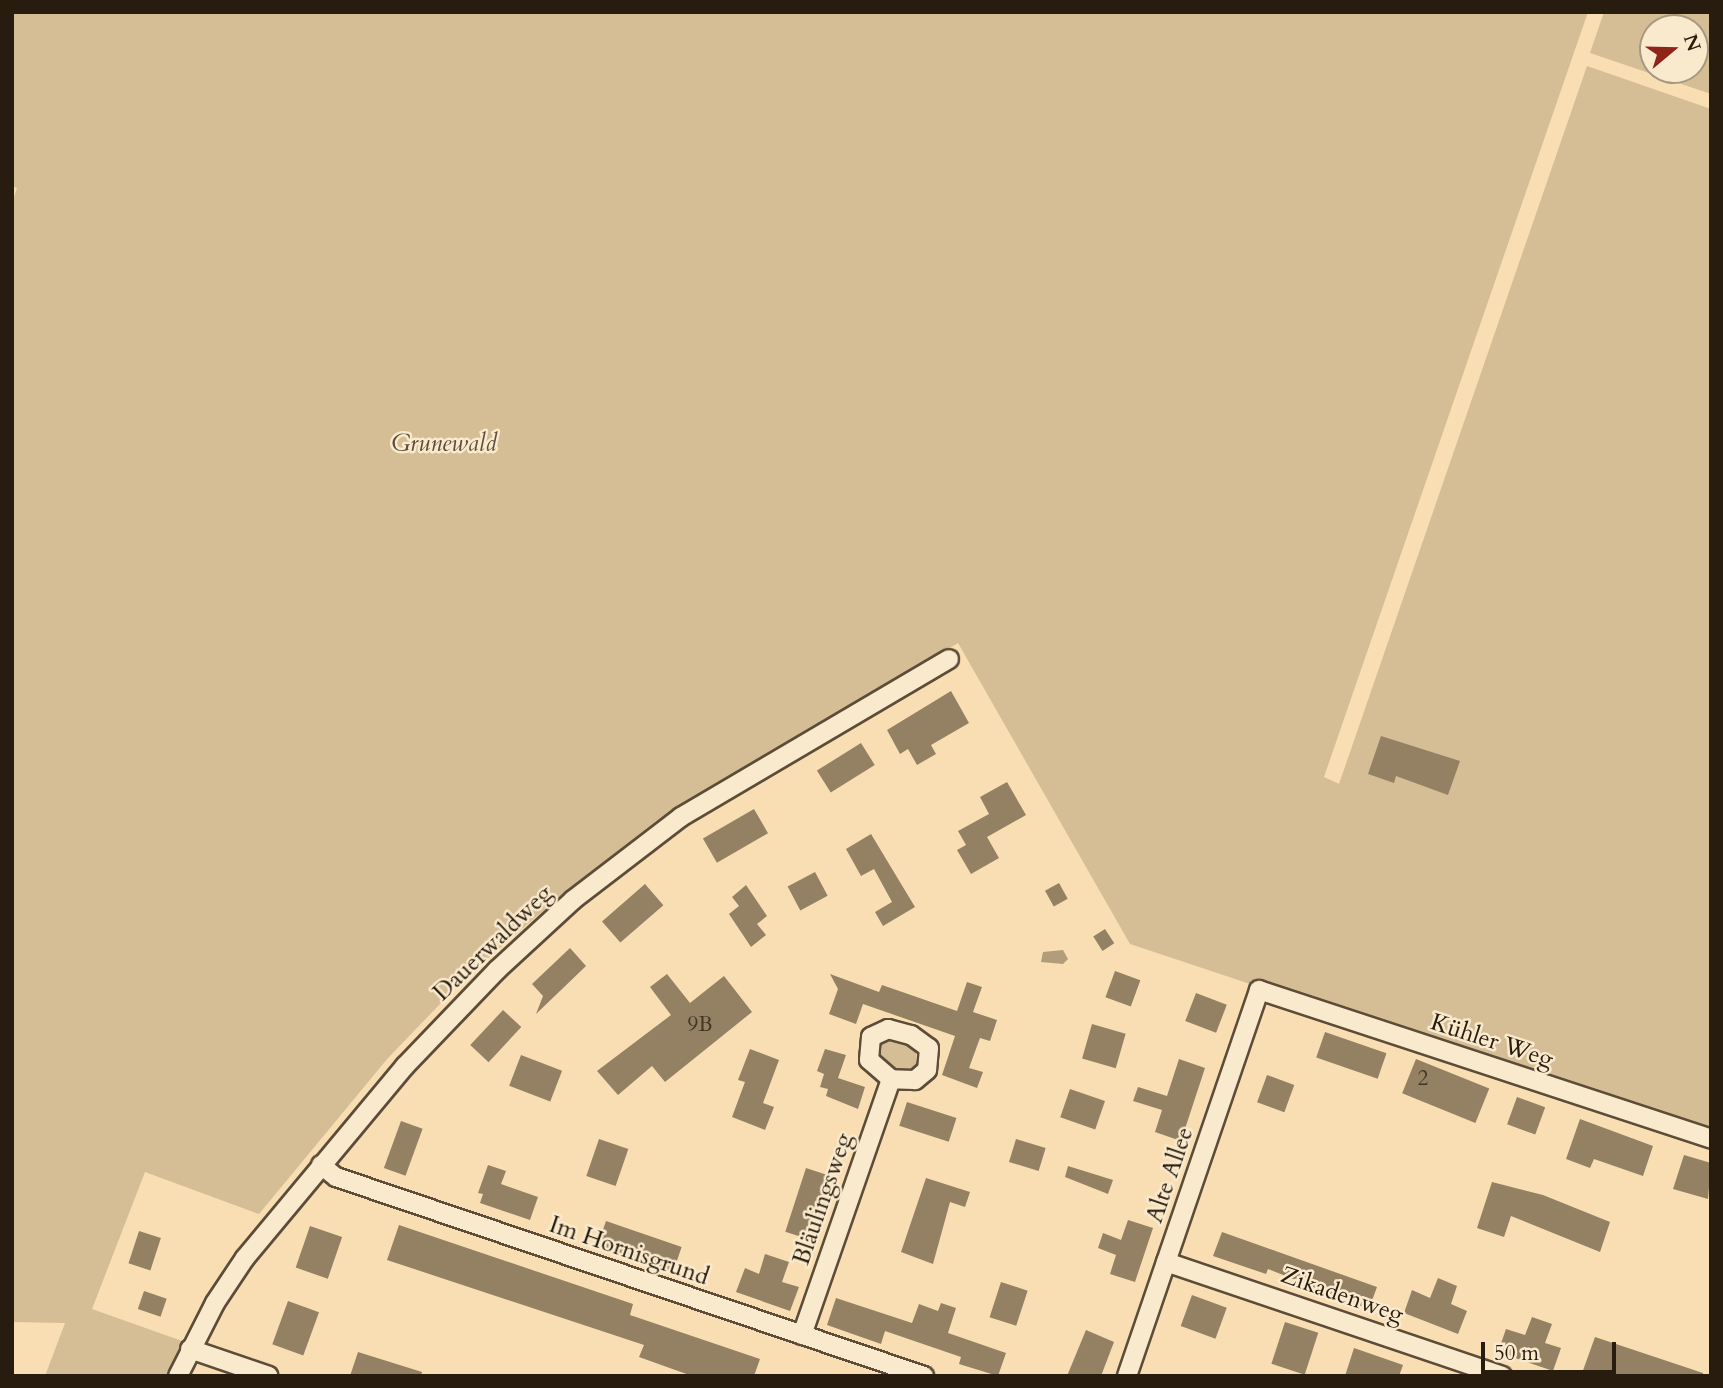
<!DOCTYPE html>
<meta charset="utf-8">
<style>
body{margin:0}
#map{position:relative;width:1723px;height:1388px;overflow:hidden;background:#f8deb2;font-family:Cardo,serif}
div>[style]{position:absolute}
[style*='--x']{left:calc(var(--x)*1px);top:calc(var(--y)*1px);width:calc(var(--w)*1px);rotate:calc(var(--a)*1deg)}
.green>*{inset:0;background:#d5bd96}
.water>*{inset:0;background:#b19c7b}
.building>*{inset:0;background:#948164;transform-origin:0 0}
.roads{filter:drop-shadow(2px 0 #5c4c38) drop-shadow(-2px 0 #5c4c38) drop-shadow(0 2px #5c4c38) drop-shadow(0 -2px #5c4c38)}
.street>*{height:18px;margin:-9px;padding:0 9px;transform-origin:9px;border-radius:9px;background:#faeacd}
span{translate:-50% -50%;white-space:nowrap;text-align:center;line-height:1.15;-webkit-text-stroke:5px #faeacd;paint-order:stroke}
.number-label{font-size:21px;color:#433524}
.number-label span{-webkit-text-stroke-width:0}
.park-label{font-size:24px;color:#5c4c38;font-style:italic}
.street-label{font-size:24px;color:#281c0f}
.frame{position:absolute;inset:0;border:14px solid #281c0f;pointer-events:none}
.north{position:absolute;left:1639px;top:14px;width:70px;height:70px;box-sizing:border-box;background:#faeacd;border:2px solid #a69881;border-radius:50%;rotate:71deg;font-size:19px;font-weight:700;line-height:28px;text-align:center;color:#281c0f}
.north::after{content:'';display:block;margin:auto;width:24px;height:32px;background:#8f2418;clip-path:polygon(50% 0,100% 100%,50% 72%,0 100%)}
.scale{position:absolute;left:1481px;top:1342px;width:135px;height:32px;box-sizing:border-box;border:4px solid #281c0f;border-top:0;padding-left:9px;font-size:21px;line-height:24px;white-space:nowrap;color:#281c0f;-webkit-text-stroke:5px #faeacd;paint-order:stroke}
</style>
<div id="map">
<div class="green">
<div style="clip-path:polygon(12px 12px,1588px 12px,1324px 777px,1339px 784px,1587px 66px,1711px 109px,1711px 1137px,1130px 944px,958px 643px,656px 821px,565px 892px,465px 978px,388px 1058px,259px 1214px,145px 1172px,92px 1309px,182px 1341px,168px 1376px,45px 1376px,65px 1323px,12px 1322px,12px 203px,17px 188px,12px 186px)"></div>
<div style="clip-path:polygon(evenodd,1604px 12px,1711px 12px,1711px 94px,1590px 53px,1604px 12px,1653px 28px,1695px 28px,1695px 70px,1653px 70px,1653px 28px)"></div>
<div style="clip-path:polygon(889px 1040px,914px 1048px,919px 1063px,914px 1070px,905px 1074px,880px 1066px,874px 1058px,879px 1043px)"></div>
</div>
<div class="water">
<div style="clip-path:polygon(1063px 950px,1068px 959px,1063px 964px,1041px 962px,1043px 952px)"></div>
</div>
<div class="building">
<div style="clip-path:polygon(951px 691px,969px 723px,931px 745px,936px 754px,917px 765px,908px 749px,900px 754px,887px 730px)"></div>
<div style="clip-path:polygon(1381px 736px,1460px 761px,1448px 795px,1396px 776px,1394px 783px,1368px 774px)"></div>
<div style="left:861px;top:743px;width:26px;height:52px;rotate:58deg"></div>
<div style="clip-path:polygon(1007px 782px,1026px 815px,987px 837px,999px 858px,971px 874px,957px 850px,966px 845px,958px 831px,989px 814px,980px 797px)"></div>
<div style="left:754px;top:809px;width:28px;height:59px;rotate:60deg"></div>
<div style="clip-path:polygon(871px 834px,915px 907px,883px 926px,875px 912px,892px 902px,874px 869px,861px 876px,846px 849px)"></div>
<div style="left:815px;top:872px;width:27px;height:31px;rotate:62deg"></div>
<div style="left:1059px;top:883px;width:18px;height:16px;rotate:61deg"></div>
<div style="left:645px;top:884px;width:28px;height:57px;rotate:49deg"></div>
<div style="clip-path:polygon(746px 885px,767px 916px,757px 924px,766px 935px,751px 947px,729px 914px,739px 906px,732px 897px)"></div>
<div style="left:1105px;top:929px;width:17px;height:14px;rotate:57deg"></div>
<div style="clip-path:polygon(570px 948px,586px 966px,536px 1014px,543px 996px,532px 984px)"></div>
<div style="left:1115px;top:971px;width:27px;height:28px;rotate:20deg"></div>
<div style="clip-path:polygon(667px 974px,690px 1003px,724px 976px,752px 1012px,665px 1082px,652px 1066px,618px 1095px,597px 1071px,671px 1015px,650px 987px)"></div>
<div style="clip-path:polygon(830px 974px,879px 992px,882px 985px,957px 1011px,967px 982px,982px 987px,973px 1012px,997px 1020px,990px 1041px,980px 1038px,969px 1068px,983px 1072px,977px 1088px,942px 1075px,955px 1036px,863px 1004px,856px 1024px,829px 1014px,838px 989px)"></div>
<div style="left:1196px;top:993px;width:33px;height:30px;rotate:21deg"></div>
<div style="left:503px;top:1010px;width:25px;height:48px;rotate:43deg"></div>
<div style="left:1092px;top:1024px;width:35px;height:36px;rotate:16deg"></div>
<div style="left:1325px;top:1032px;width:65px;height:27px;rotate:19deg"></div>
<div style="clip-path:polygon(750px 1049px,779px 1060px,763px 1103px,774px 1107px,765px 1130px,732px 1117px,745px 1082px,738px 1080px)"></div>
<div style="clip-path:polygon(825px 1049px,846px 1055px,838px 1078px,865px 1087px,858px 1109px,826px 1096px,828px 1089px,820px 1087px,824px 1074px,817px 1071px)"></div>
<div style="left:521px;top:1055px;width:44px;height:33px;rotate:21deg"></div>
<div style="clip-path:polygon(1179px 1059px,1205px 1068px,1181px 1141px,1155px 1132px,1162px 1110px,1133px 1101px,1138px 1087px,1167px 1096px)"></div>
<div style="left:1416px;top:1059px;width:79px;height:37px;rotate:22deg"></div>
<div style="left:1267px;top:1075px;width:29px;height:29px;rotate:20deg"></div>
<div style="left:1070px;top:1089px;width:37px;height:30px;rotate:19deg"></div>
<div style="left:1517px;top:1097px;width:30px;height:29px;rotate:20deg"></div>
<div style="left:907px;top:1102px;width:52px;height:25px;rotate:18deg"></div>
<div style="clip-path:polygon(1580px 1119px,1653px 1146px,1643px 1176px,1594px 1159px,1590px 1168px,1566px 1159px)"></div>
<div style="left:401px;top:1121px;width:23px;height:50px;rotate:20deg"></div>
<div style="left:599px;top:1139px;width:31px;height:39px;rotate:19deg"></div>
<div style="left:1016px;top:1139px;width:31px;height:24px;rotate:17deg"></div>
<div style="clip-path:polygon(1684px 1155px,1711px 1163px,1708px 1199px,1673px 1189px)"></div>
<div style="clip-path:polygon(488px 1165px,506px 1171px,501px 1184px,538px 1197px,530px 1220px,480px 1203px,483px 1194px,478px 1193px)"></div>
<div style="clip-path:polygon(1068px 1166px,1113px 1180px,1108px 1194px,1065px 1177px)"></div>
<div style="left:806px;top:1168px;width:32px;height:67px;rotate:18deg"></div>
<div style="clip-path:polygon(926px 1178px,970px 1192px,965px 1207px,950px 1202px,933px 1264px,901px 1252px)"></div>
<div style="clip-path:polygon(1492px 1182px,1543px 1195px,1610px 1222px,1600px 1252px,1511px 1216px,1504px 1237px,1477px 1228px)"></div>
<div style="clip-path:polygon(1128px 1220px,1153px 1228px,1135px 1282px,1110px 1274px,1116px 1255px,1098px 1248px,1103px 1233px,1121px 1240px)"></div>
<div style="left:606px;top:1221px;width:80px;height:26px;rotate:19deg"></div>
<div style="clip-path:polygon(399px 1225px,633px 1304px,630px 1315px,760px 1359px,754px 1376px,692px 1376px,639px 1357px,644px 1345px,387px 1260px)"></div>
<div style="left:310px;top:1226px;width:34px;height:44px;rotate:19deg"></div>
<div style="left:139px;top:1231px;width:23px;height:34px;rotate:18deg"></div>
<div style="clip-path:polygon(1222px 1232px,1377px 1287px,1369px 1309px,1268px 1269px,1266px 1274px,1213px 1256px)"></div>
<div style="clip-path:polygon(765px 1254px,789px 1262px,782px 1282px,799px 1287px,790px 1311px,736px 1292px,745px 1268px,759px 1274px)"></div>
<div style="clip-path:polygon(1438px 1278px,1457px 1286px,1451px 1304px,1467px 1311px,1458px 1334px,1404px 1313px,1412px 1290px,1430px 1298px)"></div>
<div style="left:1001px;top:1282px;width:28px;height:37px;rotate:18deg"></div>
<div style="left:144px;top:1291px;width:24px;height:19px;rotate:19deg"></div>
<div style="left:1192px;top:1295px;width:37px;height:33px;rotate:20deg"></div>
<div style="clip-path:polygon(836px 1298px,912px 1323px,919px 1304px,938px 1311px,941px 1303px,956px 1308px,948px 1333px,1006px 1353px,998px 1376px,959px 1364px,961px 1357px,885px 1331px,881px 1344px,827px 1325px)"></div>
<div style="left:288px;top:1301px;width:33px;height:46px;rotate:20deg"></div>
<div style="clip-path:polygon(1532px 1317px,1552px 1324px,1545px 1343px,1561px 1348px,1553px 1371px,1498px 1352px,1506px 1329px,1525px 1335px)"></div>
<div style="left:1285px;top:1322px;width:35px;height:44px;rotate:18deg"></div>
<div style="clip-path:polygon(1086px 1330px,1114px 1342px,1101px 1376px,1067px 1376px)"></div>
<div style="clip-path:polygon(1595px 1337px,1703px 1373px,1703px 1376px,1581px 1376px)"></div>
<div style="clip-path:polygon(1354px 1348px,1403px 1365px,1399px 1376px,1345px 1376px)"></div>
<div style="clip-path:polygon(358px 1352px,422px 1372px,421px 1376px,350px 1376px)"></div>
</div>
<div class="roads">
<div class="street">
<div style="--x:888;--y:1029;--w:24;--a:15"></div>
<div style="--x:911;--y:1035;--w:22;--a:36"></div>
<div style="--x:929;--y:1048;--w:22;--a:95"></div>
<div style="--x:927;--y:1070;--w:16;--a:140"></div>
<div style="--x:915;--y:1080;--w:24;--a:-178"></div>
<div style="--x:891;--y:1079;--w:29;--a:-139"></div>
<div style="--x:869;--y:1060;--w:23;--a:-85"></div>
<div style="--x:871;--y:1037;--w:19;--a:-25"></div>
<div style="--x:321;--y:1165;--w:19;--a:39"></div>
<div style="--x:336;--y:1177;--w:621;--a:18.7"></div>
<div style="--x:1166;--y:1262;--w:355;--a:18.7"></div>
<div style="--x:802;--y:1335;--w:271;--a:-70.8"></div>
<div style="--x:190;--y:1349;--w:83;--a:18.9"></div>
<div style="--x:178;--y:1376;--w:82;--a:-63.1"></div>
<div style="--x:215;--y:1303;--w:54;--a:-56.3"></div>
<div style="--x:245;--y:1258;--w:250;--a:-50.2"></div>
<div style="--x:405;--y:1066;--w:133;--a:-46.2"></div>
<div style="--x:497;--y:970;--w:103;--a:-42.6"></div>
<div style="--x:573;--y:900;--w:136;--a:-37.5"></div>
<div style="--x:681;--y:817;--w:311;--a:-30.5"></div>
<div style="--x:1127;--y:1376;--w:408;--a:-71.1"></div>
<div style="--x:1259;--y:990;--w:476;--a:18.2"></div>
</div>
</div>
<div class="number-label">
<span style="left:700px;top:1025px">9B</span>
<span style="left:1423px;top:1079px">2</span>
</div>
<div class="park-label">
<span style="left:444px;top:444px">Grunewald</span>
</div>
<div class="street-label">
<span style="left:493px;top:943px;rotate:-44deg">Dauerwaldweg</span>
<span style="left:1492px;top:1041px;rotate:18deg">Kühler Weg</span>
<span style="left:1170px;top:1175px;rotate:-71deg">Alte Allee</span>
<span style="left:823px;top:1199px;rotate:-71deg">Bläulingsweg</span>
<span style="left:629px;top:1251px;rotate:19deg">Im Hornisgrund</span>
<span style="left:1342px;top:1295px;rotate:19deg">Zikadenweg</span>
</div>
<div class="frame"></div>
<div class="north">N</div>
<div class="scale">50 m</div>
</div>
